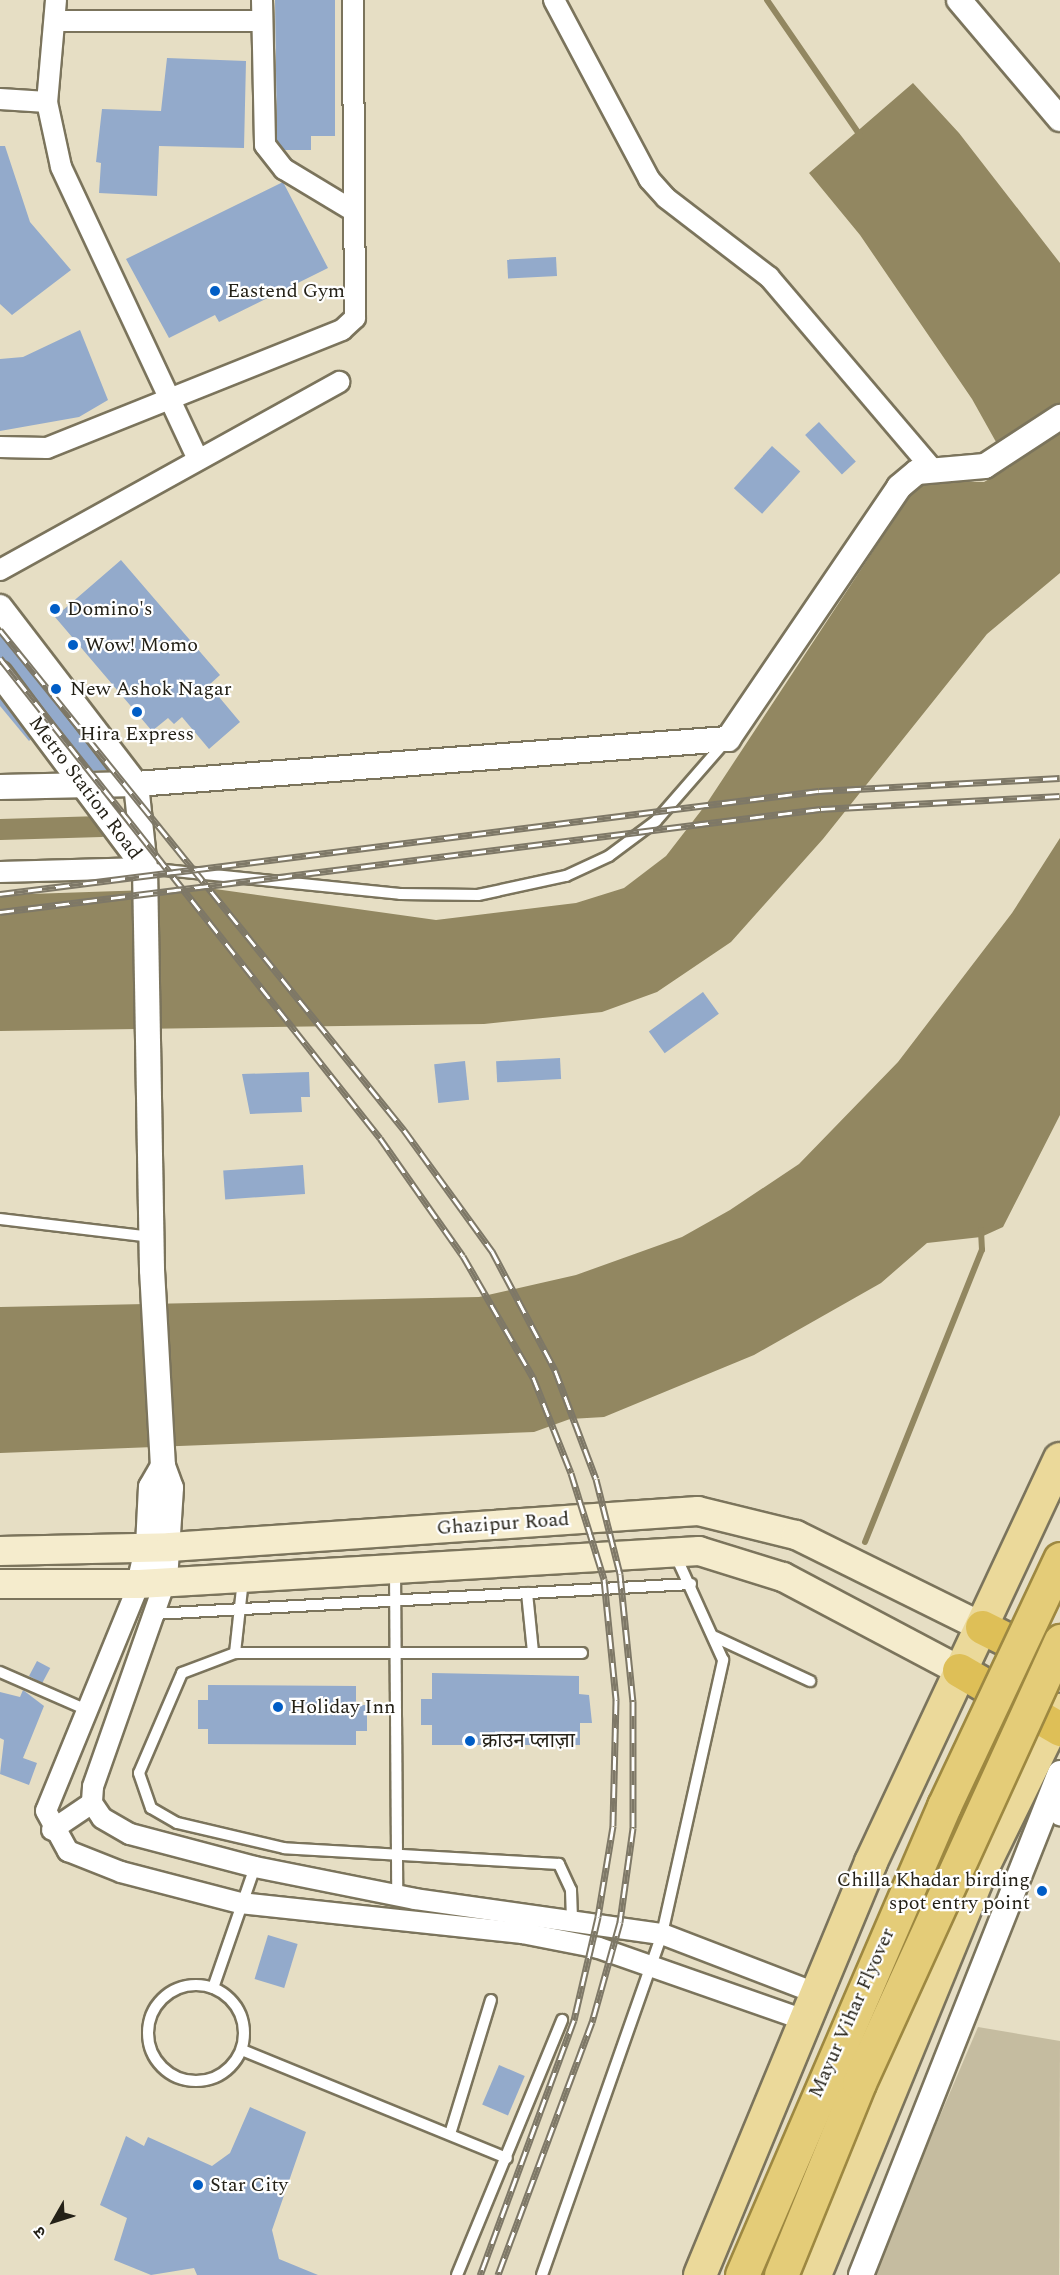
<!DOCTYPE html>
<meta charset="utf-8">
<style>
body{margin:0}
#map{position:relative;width:1060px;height:2275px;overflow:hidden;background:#e6dec4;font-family:Spectral,"Noto Sans Devanagari",serif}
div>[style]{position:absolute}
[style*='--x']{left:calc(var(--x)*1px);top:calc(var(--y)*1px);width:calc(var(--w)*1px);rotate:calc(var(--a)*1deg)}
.green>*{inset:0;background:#c5bca0}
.water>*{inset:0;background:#928761}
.stream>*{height:6px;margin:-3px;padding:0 3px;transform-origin:3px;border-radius:3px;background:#928761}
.canal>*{height:21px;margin:-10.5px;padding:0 10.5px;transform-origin:10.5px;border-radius:10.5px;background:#928761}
.building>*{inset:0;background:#93aacb;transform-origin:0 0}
.roads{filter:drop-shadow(2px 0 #7b745c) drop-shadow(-2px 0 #7b745c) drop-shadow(0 2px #7b745c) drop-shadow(0 -2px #7b745c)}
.service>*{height:10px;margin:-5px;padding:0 5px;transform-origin:5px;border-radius:5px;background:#fff}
.service>.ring{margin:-5px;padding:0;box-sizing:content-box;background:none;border:10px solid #fff;border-radius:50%}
.minor>*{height:20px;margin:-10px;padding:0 10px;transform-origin:10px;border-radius:10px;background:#fff}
.tertiary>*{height:24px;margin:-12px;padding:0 12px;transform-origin:12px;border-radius:12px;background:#fff}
.secondary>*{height:28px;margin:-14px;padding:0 14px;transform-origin:14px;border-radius:14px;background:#f5eccd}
.primary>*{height:32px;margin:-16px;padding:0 16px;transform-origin:16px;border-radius:16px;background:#ebd99a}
.motorway>*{height:33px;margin:-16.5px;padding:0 16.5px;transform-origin:16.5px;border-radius:16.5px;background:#debf57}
.rail>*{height:7px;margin-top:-3.5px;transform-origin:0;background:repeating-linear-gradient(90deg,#fff 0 14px,#7e7867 0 28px);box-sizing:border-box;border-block:2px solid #7e7867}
.bridges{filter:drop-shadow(2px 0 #9d8841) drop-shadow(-2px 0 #9d8841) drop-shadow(0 2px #9d8841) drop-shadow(0 -2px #9d8841)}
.trunk-bridge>*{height:33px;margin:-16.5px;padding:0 16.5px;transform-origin:16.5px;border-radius:16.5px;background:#e4cc78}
.dots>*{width:16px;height:16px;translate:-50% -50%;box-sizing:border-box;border:3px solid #fff;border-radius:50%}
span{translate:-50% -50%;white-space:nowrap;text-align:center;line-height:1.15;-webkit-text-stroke:4.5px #fff;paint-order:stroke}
.poi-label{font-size:20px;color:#242117}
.left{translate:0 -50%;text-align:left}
.right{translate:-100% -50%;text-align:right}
.street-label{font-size:20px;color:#242117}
.north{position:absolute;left:24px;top:2191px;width:60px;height:60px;-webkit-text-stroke:4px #fff;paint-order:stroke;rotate:231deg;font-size:16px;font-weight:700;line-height:24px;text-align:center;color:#242117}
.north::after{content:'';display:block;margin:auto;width:21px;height:27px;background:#242117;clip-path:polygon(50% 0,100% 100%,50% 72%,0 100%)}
</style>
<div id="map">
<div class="green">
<div style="clip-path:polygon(978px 2027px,1060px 2041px,1059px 2275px,872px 2275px)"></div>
</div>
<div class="water">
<div style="clip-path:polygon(913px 83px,959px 133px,1060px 263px,1060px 573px,987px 634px,823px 839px,731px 942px,657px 992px,602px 1012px,484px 1024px,0 1031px,0 895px,208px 888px,436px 920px,576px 903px,624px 888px,666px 856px,707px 803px,920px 480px,984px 482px,1010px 467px,972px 399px,860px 235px,809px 173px)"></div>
<div style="clip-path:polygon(1060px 838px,1060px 1115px,1003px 1227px,981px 1237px,927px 1243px,881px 1283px,754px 1355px,604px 1417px,570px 1419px,534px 1432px,0 1453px,0 1307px,479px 1297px,576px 1275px,682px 1237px,730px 1210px,799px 1164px,898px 1062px,1012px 913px)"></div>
</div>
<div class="stream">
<div style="--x:767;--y:0;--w:166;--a:55.5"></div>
<div style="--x:865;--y:1542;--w:315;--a:-68.2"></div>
<div style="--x:982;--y:1250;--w:20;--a:-93"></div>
</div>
<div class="canal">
<div style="--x:0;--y:829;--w:101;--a:-1.7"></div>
</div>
<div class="building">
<div style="clip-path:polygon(275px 0,335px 0,335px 136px,311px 136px,311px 150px,284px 150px,277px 141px)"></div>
<div style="clip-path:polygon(167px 58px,246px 61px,244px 148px,159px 146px,157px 196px,99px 193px,101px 163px,96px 162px,102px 109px,161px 111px)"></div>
<div style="clip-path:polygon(0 146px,5px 146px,30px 222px,71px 270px,12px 315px,0 304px)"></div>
<div style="clip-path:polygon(283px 182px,328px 268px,219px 322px,215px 315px,169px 338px,126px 259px)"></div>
<div style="left:556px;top:257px;width:19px;height:49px;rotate:87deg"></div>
<div style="clip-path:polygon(80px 330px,108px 400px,79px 417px,0 431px,0 359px,23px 357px)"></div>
<div style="left:819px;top:422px;width:54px;height:19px;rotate:47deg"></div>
<div style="left:772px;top:446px;width:38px;height:57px;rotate:42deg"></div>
<div style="clip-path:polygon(121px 560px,220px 675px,209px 685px,240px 722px,209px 749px,182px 717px,174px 724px,168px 718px,152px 731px,55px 617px)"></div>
<div style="clip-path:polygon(0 630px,108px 770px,90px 771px,11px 665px,0 660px)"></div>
<div style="clip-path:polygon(0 698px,31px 739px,29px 741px,0 706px)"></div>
<div style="left:703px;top:992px;width:27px;height:67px;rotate:54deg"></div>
<div style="left:560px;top:1058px;width:21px;height:64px;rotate:87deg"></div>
<div style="left:465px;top:1061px;width:39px;height:31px;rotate:84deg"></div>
<div style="clip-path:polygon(309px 1072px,310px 1097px,301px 1097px,302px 1112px,250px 1114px,242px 1074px)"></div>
<div style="left:303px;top:1165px;width:29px;height:80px;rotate:86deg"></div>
<div style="left:37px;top:1661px;width:15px;height:17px;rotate:28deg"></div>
<div style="clip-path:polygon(432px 1673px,579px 1676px,579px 1694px,589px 1695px,592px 1723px,580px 1723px,580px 1745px,432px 1745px,432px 1725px,421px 1725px,421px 1699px,432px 1699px)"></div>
<div style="clip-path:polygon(208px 1685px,356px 1686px,356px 1705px,367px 1705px,367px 1731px,356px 1731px,356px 1745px,208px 1744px,208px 1729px,198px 1729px,198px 1700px,208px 1700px)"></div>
<div style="clip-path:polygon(23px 1690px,44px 1706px,23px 1758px,37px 1763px,29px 1785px,0 1774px,4px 1740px,0 1738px,0 1692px,20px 1697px)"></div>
<div style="left:268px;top:1935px;width:31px;height:46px;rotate:17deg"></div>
<div style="left:499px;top:2065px;width:28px;height:43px;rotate:23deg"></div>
<div style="clip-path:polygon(250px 2107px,306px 2132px,272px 2230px,279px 2259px,318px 2275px,197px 2275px,194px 2268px,151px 2275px,114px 2260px,127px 2218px,100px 2205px,126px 2136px,144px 2146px,148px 2137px,212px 2166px,230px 2153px)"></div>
</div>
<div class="roads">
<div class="service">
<div style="--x:145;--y:868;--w:256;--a:5.8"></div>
<div style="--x:400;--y:894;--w:78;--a:0.7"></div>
<div style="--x:478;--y:895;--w:90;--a:-12.2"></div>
<div style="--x:566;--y:876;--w:47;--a:-24.9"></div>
<div style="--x:609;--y:856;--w:59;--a:-36.7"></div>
<div style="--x:656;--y:821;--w:105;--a:-48.9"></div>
<div style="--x:0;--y:1219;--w:152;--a:6.8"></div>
<div style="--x:395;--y:1570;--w:326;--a:89.6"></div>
<div style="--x:527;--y:1593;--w:59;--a:84.2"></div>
<div style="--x:154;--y:1614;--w:538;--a:-3.2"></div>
<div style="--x:715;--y:1637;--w:105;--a:24.9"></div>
<div style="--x:235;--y:1653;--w:74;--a:-83.8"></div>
<div style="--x:0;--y:1672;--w:95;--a:23.6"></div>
<div style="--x:572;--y:1919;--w:29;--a:-92"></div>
<div style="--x:571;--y:1890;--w:29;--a:-115"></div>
<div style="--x:559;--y:1864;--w:275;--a:-176.7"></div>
<div style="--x:284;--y:1848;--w:110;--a:-166.8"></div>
<div style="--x:177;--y:1823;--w:30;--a:-150"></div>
<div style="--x:151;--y:1808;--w:37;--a:-109"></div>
<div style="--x:139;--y:1773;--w:109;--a:-66.7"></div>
<div style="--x:182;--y:1673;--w:57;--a:-20.7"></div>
<div style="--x:235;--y:1653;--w:347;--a:0"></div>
<div class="ring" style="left:148px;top:1985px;width:86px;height:86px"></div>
<div style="--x:213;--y:1988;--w:128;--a:-70.9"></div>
<div style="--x:242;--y:2050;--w:286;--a:22.2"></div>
<div style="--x:450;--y:2134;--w:140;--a:-73"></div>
<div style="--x:457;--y:2275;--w:276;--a:-67.6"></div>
<div style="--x:542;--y:2275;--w:361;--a:-70.6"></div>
<div style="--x:662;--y:1934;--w:281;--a:-77.4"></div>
<div style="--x:723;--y:1660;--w:116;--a:-114.4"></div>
</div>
<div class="minor">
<div style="--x:56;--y:0;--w:102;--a:95"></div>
<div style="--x:47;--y:102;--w:66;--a:77.8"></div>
<div style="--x:61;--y:167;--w:323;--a:64.9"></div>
<div style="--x:262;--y:0;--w:145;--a:88.8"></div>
<div style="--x:265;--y:145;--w:31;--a:52"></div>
<div style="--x:284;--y:169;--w:79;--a:31.1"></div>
<div style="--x:554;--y:0;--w:203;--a:62"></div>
<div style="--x:649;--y:179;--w:25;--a:48"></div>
<div style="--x:666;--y:198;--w:130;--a:37.5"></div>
<div style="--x:769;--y:277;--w:253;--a:49.6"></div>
<div style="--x:56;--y:21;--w:206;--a:0"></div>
<div style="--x:0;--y:99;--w:47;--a:3.7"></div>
<div style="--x:0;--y:447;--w:47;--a:1.2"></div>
<div style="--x:47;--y:448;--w:318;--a:-21.8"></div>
<div style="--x:342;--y:330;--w:18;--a:-43"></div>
<div style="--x:355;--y:318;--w:318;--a:-90.4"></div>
<div style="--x:0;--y:570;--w:388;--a:-29"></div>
<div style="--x:0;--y:872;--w:145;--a:-1.6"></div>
<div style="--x:165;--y:1582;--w:217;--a:109.4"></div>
<div style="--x:93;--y:1787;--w:16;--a:94"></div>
<div style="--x:92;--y:1803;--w:18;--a:56"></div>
<div style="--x:102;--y:1818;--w:32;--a:30"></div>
<div style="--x:130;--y:1834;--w:129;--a:14.8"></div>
<div style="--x:255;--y:1867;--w:163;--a:11.3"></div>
<div style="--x:415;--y:1899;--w:249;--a:8.1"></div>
<div style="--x:662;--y:1934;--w:165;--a:21"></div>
<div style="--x:139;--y:1584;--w:245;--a:112.3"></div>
<div style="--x:46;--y:1811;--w:46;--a:61.2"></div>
<div style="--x:68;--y:1851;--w:57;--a:21.6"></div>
<div style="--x:121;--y:1872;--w:123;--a:14.6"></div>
<div style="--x:240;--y:1903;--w:284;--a:6.1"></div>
<div style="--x:522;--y:1933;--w:78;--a:11"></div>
<div style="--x:599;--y:1948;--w:218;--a:19.3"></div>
<div style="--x:1049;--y:1800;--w:19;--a:54"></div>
<div style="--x:52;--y:1830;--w:48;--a:-34"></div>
</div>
<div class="tertiary">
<div style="--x:959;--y:0;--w:156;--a:49.7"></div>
<div style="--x:0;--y:607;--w:223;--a:52.5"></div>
<div style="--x:136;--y:784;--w:84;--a:83.9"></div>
<div style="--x:145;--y:868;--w:402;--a:89"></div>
<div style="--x:152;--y:1270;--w:196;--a:86.8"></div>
<div style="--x:163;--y:1466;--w:23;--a:70"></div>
<div style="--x:171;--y:1488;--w:94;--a:93.7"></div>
<div style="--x:0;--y:674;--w:242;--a:53.2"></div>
<div style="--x:0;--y:787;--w:136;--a:-1.3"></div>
<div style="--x:136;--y:784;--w:594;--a:-4.35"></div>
<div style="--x:728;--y:739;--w:305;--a:-55.8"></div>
<div style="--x:899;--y:487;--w:23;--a:-40"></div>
<div style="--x:917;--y:472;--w:68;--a:-5"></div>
<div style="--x:985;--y:466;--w:90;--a:-33.2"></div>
<div style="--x:139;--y:1584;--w:39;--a:-77"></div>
<div style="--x:148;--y:1546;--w:59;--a:-87.1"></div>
<div style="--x:151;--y:1487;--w:24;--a:-60"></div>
<div style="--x:861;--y:2275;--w:540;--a:-68.38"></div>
</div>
<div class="secondary">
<div style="--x:0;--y:1551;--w:170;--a:-1.3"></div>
<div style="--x:170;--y:1547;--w:529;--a:-3.9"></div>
<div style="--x:698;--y:1511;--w:101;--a:13.8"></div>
<div style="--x:796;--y:1535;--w:208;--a:26.3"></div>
<div style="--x:0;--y:1584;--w:139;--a:0"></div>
<div style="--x:139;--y:1584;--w:561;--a:-3.37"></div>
<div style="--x:699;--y:1551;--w:88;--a:17.2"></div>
<div style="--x:783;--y:1577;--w:199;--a:27.9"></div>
</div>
<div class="primary">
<div style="--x:700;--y:2275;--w:447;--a:-67.5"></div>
<div style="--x:871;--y:1862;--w:445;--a:-64.9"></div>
<div style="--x:815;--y:2275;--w:432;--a:-67.7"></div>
<div style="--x:979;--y:1875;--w:184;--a:-63.9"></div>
</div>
<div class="motorway">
<div style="--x:982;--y:1627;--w:87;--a:26.6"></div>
<div style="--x:959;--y:1670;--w:117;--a:30.3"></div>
</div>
</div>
<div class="rail">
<div style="--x:0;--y:630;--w:643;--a:51.06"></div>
<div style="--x:404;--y:1130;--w:150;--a:54"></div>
<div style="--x:492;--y:1251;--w:135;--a:62.1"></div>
<div style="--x:555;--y:1370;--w:116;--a:69.4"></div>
<div style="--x:596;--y:1479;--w:98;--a:75.8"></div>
<div style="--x:620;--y:1574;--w:128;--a:84.2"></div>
<div style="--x:633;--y:1701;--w:127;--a:90"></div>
<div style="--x:633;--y:1828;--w:95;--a:97.9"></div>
<div style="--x:620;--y:1922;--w:104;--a:105.6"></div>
<div style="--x:592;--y:2022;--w:270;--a:110.4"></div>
<div style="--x:0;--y:658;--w:612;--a:51.63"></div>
<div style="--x:380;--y:1138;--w:144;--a:54.9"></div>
<div style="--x:463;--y:1256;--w:140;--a:60"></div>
<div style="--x:533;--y:1377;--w:103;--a:68.4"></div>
<div style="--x:571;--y:1473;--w:111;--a:72.7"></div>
<div style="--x:604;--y:1579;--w:122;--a:84.3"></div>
<div style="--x:616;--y:1700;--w:126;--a:91.4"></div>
<div style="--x:613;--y:1826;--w:92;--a:99.4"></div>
<div style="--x:598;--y:1917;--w:106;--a:103.1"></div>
<div style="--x:574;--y:2020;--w:272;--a:110.2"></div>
<div style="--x:0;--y:894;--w:825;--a:-7.17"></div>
<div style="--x:819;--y:791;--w:241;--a:-3.1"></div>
<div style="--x:0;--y:912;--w:827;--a:-7.15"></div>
<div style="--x:821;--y:809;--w:239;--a:-3.1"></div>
</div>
<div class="bridges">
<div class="trunk-bridge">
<div style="--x:742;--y:2275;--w:511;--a:-66.7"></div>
<div style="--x:944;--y:1806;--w:273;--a:-64.8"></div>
<div style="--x:781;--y:2275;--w:207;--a:-67.9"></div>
<div style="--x:859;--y:2083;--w:486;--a:-65.5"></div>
</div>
</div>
<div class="dots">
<div style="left:215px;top:291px;background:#005dc6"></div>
<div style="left:55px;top:609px;background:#005dc6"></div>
<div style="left:73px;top:645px;background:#005dc6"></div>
<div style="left:56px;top:689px;background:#005dc6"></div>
<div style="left:137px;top:712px;background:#005dc6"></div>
<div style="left:278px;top:1707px;background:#005dc6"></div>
<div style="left:470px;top:1741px;background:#005dc6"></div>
<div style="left:1042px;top:1891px;background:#005dc6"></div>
<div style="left:198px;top:2185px;background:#005dc6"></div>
</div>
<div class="poi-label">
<span class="left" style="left:227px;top:291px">Eastend Gym</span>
<span class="left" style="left:67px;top:609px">Domino's</span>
<span class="left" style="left:85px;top:645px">Wow! Momo</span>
<span class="left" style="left:70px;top:689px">New Ashok Nagar</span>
<span style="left:137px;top:734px">Hira Express</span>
<span class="left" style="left:290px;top:1707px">Holiday Inn</span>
<span class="left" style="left:482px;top:1741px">क्राउन प्लाज़ा</span>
<span class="right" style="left:1030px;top:1892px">Chilla Khadar birding<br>spot entry point</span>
<span class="left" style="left:210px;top:2185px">Star City</span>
</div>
<div class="street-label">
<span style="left:85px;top:788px;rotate:53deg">Metro Station Road</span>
<span style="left:503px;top:1524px;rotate:-4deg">Ghazipur Road</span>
<span style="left:852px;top:2013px;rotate:-66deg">Mayur Vihar Flyover</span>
</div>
<div class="north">उ</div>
</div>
